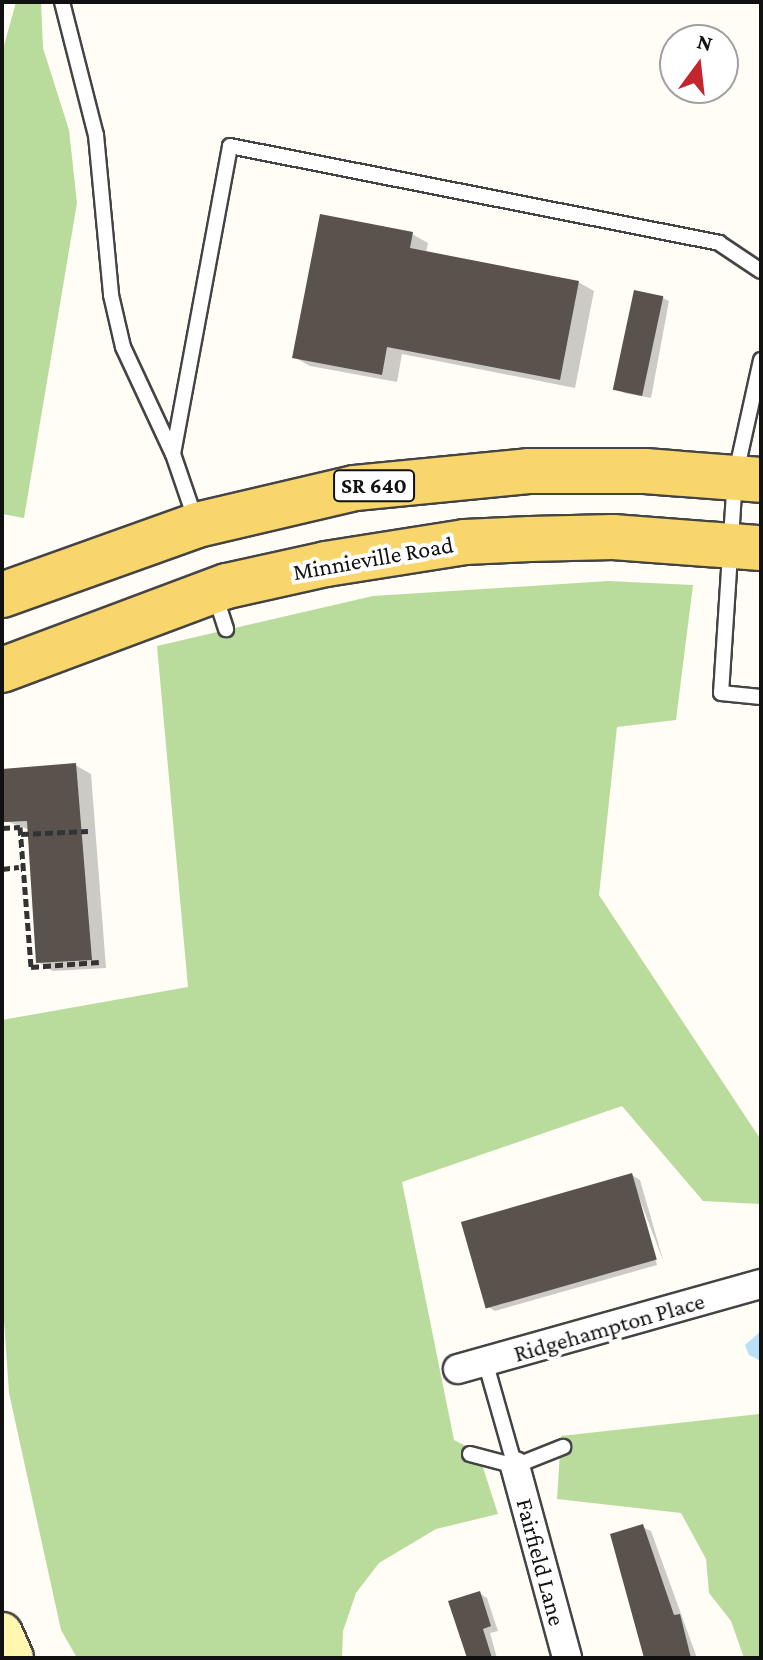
<!DOCTYPE html>
<style>
body{margin:0}
#map{position:relative;width:763px;height:1660px;overflow:hidden;background:#fffdf5;font-family:"Crimson Pro",serif}
div>[style]{position:absolute}
[style*='--x']{left:calc(var(--x)*1px);top:calc(var(--y)*1px);width:calc(var(--w)*1px);rotate:calc(var(--a)*1deg)}
.forest>*{inset:0;background:#b9dc9c}
.water>*{inset:0;background:#b9e0f7}
.shadow>*{inset:0;background:#0003}
.building>*{inset:0;background:#5a524d;transform-origin:0 0}
.path>*{height:5px;margin-top:-2.5px;transform-origin:0;background:repeating-linear-gradient(90deg,#333 0 8px,transparent 0 12px)}
.roads{filter:drop-shadow(2px 0 #444) drop-shadow(-2px 0 #444) drop-shadow(0 2px #444) drop-shadow(0 -2px #444)}
.lane>*{height:14px;margin:-7px;padding:0 7px;transform-origin:7px;border-radius:7px;background:#fff}
.street>*{height:28px;margin:-14px;padding:0 14px;transform-origin:14px;border-radius:14px;background:#fff}
.secondary>*{height:40px;margin:-20px;padding:0 20px;transform-origin:20px;border-radius:20px;background:#fff6b0}
.primary>*{height:44px;margin:-22px;padding:0 22px;transform-origin:22px;border-radius:22px;background:#f9d66b}
span{translate:-50% -50%;white-space:nowrap;text-align:center;line-height:1.15;-webkit-text-stroke:8px #fff;paint-order:stroke}
.shield-label span{padding:2px 6px;background:#fff;border:2px solid;border-radius:6px;-webkit-text-stroke-width:0}
.shield-label{font-size:22px;color:#111;font-weight:700}
.street-label{font-size:24px;color:#111}
.frame{position:absolute;inset:0;border:4px solid #111;pointer-events:none}
.north{position:absolute;left:659px;top:24px;width:80px;height:80px;box-sizing:border-box;background:#fff;border:2px solid #a0a0a0;border-radius:50%;rotate:15deg;font-size:22px;font-weight:700;line-height:32px;text-align:center;color:#111}
.north::after{content:'';display:block;margin:auto;width:28px;height:36px;background:#c4262e;clip-path:polygon(50% 0,100% 100%,50% 72%,0 100%)}
</style>
<div id="map">
<div class="forest">
<div style="clip-path:polygon(16px 2px,41px 2px,43px 48px,69px 130px,77px 203px,24px 518px,2px 514px,2px 53px)"></div>
<div style="clip-path:polygon(608px 581px,693px 585px,676px 720px,617px 727px,599px 895px,761px 1140px,761px 1204px,703px 1201px,622px 1106px,402px 1182px,454px 1440px,478px 1452px,498px 1514px,436px 1529px,379px 1563px,356px 1593px,343px 1631px,342px 1658px,77px 1658px,61px 1630px,9px 1393px,2px 1291px,2px 1020px,188px 987px,157px 646px,373px 596px)"></div>
<div style="clip-path:polygon(759px 1414px,761px 1658px,744px 1658px,731px 1621px,709px 1593px,706px 1559px,681px 1513px,557px 1499px,561px 1436px)"></div>
</div>
<div class="water">
<div style="clip-path:polygon(761px 1331px,761px 1361px,749px 1355px,745px 1345px)"></div>
</div>
<div class="shadow">
<div style="clip-path:polygon(412px 234px,428px 243px,426px 253px,578px 282px,594px 291px,575px 388px,402px 354px,397px 382px,310px 366px,294px 357px)"></div>
<div style="clip-path:polygon(663px 298px,669px 301px,651px 398px,624px 393px,618px 389px)"></div>
<div style="clip-path:polygon(75px 765px,91px 774px,106px 968px,53px 971px,38px 962px,30px 830px,6px 821px,2px 771px)"></div>
<div style="clip-path:polygon(632px 1175px,640px 1180px,664px 1263px,632px 1179px,657px 1265px,495px 1311px,487px 1306px)"></div>
<div style="clip-path:polygon(642px 1527px,651px 1531px,697px 1658px,648px 1658px)"></div>
<div style="clip-path:polygon(479px 1593px,487px 1598px,498px 1631px,490px 1633px,497px 1658px,469px 1658px)"></div>
</div>
<div class="building">
<div style="clip-path:polygon(320px 214px,413px 232px,410px 248px,579px 281px,560px 380px,387px 347px,382px 375px,292px 358px)"></div>
<div style="left:634px;top:290px;width:30px;height:102px;rotate:12deg"></div>
<div style="clip-path:polygon(76px 763px,92px 960px,36px 963px,27px 821px,4px 822px,2px 769px)"></div>
<div style="left:632px;top:1173px;width:90px;height:178px;rotate:74deg"></div>
<div style="clip-path:polygon(643px 1524px,674px 1615px,680px 1614px,691px 1658px,644px 1658px,610px 1534px)"></div>
<div style="clip-path:polygon(480px 1591px,491px 1626px,483px 1629px,492px 1658px,467px 1658px,448px 1601px)"></div>
</div>
<div class="path">
<div style="--x:2;--y:828;--w:18;--a:-3"></div>
<div style="--x:20;--y:827;--w:140;--a:85.5"></div>
<div style="--x:31;--y:967;--w:68;--a:-4.2"></div>
<div style="--x:21;--y:834;--w:67;--a:-2.6"></div>
<div style="--x:2;--y:869;--w:17;--a:-7"></div>
</div>
<div class="roads">
<div class="lane">
<div style="--x:62;--y:2;--w:137;--a:75.7"></div>
<div style="--x:96;--y:135;--w:161;--a:84.6"></div>
<div style="--x:111;--y:295;--w:53;--a:77"></div>
<div style="--x:123;--y:347;--w:118;--a:65"></div>
<div style="--x:173;--y:454;--w:71;--a:71.1"></div>
<div style="--x:761;--y:360;--w:120;--a:102.5"></div>
<div style="--x:735;--y:477;--w:216;--a:93.7"></div>
<div style="--x:721;--y:693;--w:40;--a:5.7"></div>
<div style="--x:173;--y:454;--w:313;--a:-79.5"></div>
<div style="--x:230;--y:146;--w:499;--a:11.2"></div>
<div style="--x:719;--y:243;--w:50;--a:33.7"></div>
<div style="--x:215;--y:595;--w:36;--a:72"></div>
<div style="--x:485;--y:1361;--w:109;--a:74.1"></div>
<div style="--x:470;--y:1454;--w:47;--a:14.9"></div>
<div style="--x:515;--y:1466;--w:52;--a:-21.6"></div>
</div>
<div class="street">
<div style="--x:458;--y:1369;--w:315;--a:-15.7"></div>
<div style="--x:515;--y:1466;--w:199;--a:74.8"></div>
</div>
<div class="secondary">
<div style="--x:2;--y:1633;--w:27;--a:66"></div>
</div>
<div class="primary">
<div style="--x:2;--y:595;--w:207;--a:-19.7"></div>
<div style="--x:197;--y:525;--w:162;--a:-13.2"></div>
<div style="--x:355;--y:488;--w:174;--a:-5.6"></div>
<div style="--x:528;--y:471;--w:117;--a:0"></div>
<div style="--x:645;--y:471;--w:116;--a:4.4"></div>
<div style="--x:2;--y:670;--w:240;--a:-20.5"></div>
<div style="--x:227;--y:586;--w:101;--a:-12.5"></div>
<div style="--x:326;--y:564;--w:141;--a:-9"></div>
<div style="--x:465;--y:542;--w:65;--a:-2.6"></div>
<div style="--x:530;--y:539;--w:83;--a:-1.4"></div>
<div style="--x:613;--y:537;--w:148;--a:4.3"></div>
</div>
</div>
<div class="shield-label">
<span style="left:374px;top:486px">SR 640</span>
</div>
<div class="street-label">
<span style="left:373px;top:558px;rotate:-10deg">Minnieville Road</span>
<span style="left:609px;top:1327px;rotate:-16deg">Ridgehampton Place</span>
<span style="left:541px;top:1562px;rotate:75deg">Fairfield Lane</span>
</div>
<div class="frame"></div>
<div class="north">N</div>
</div>
